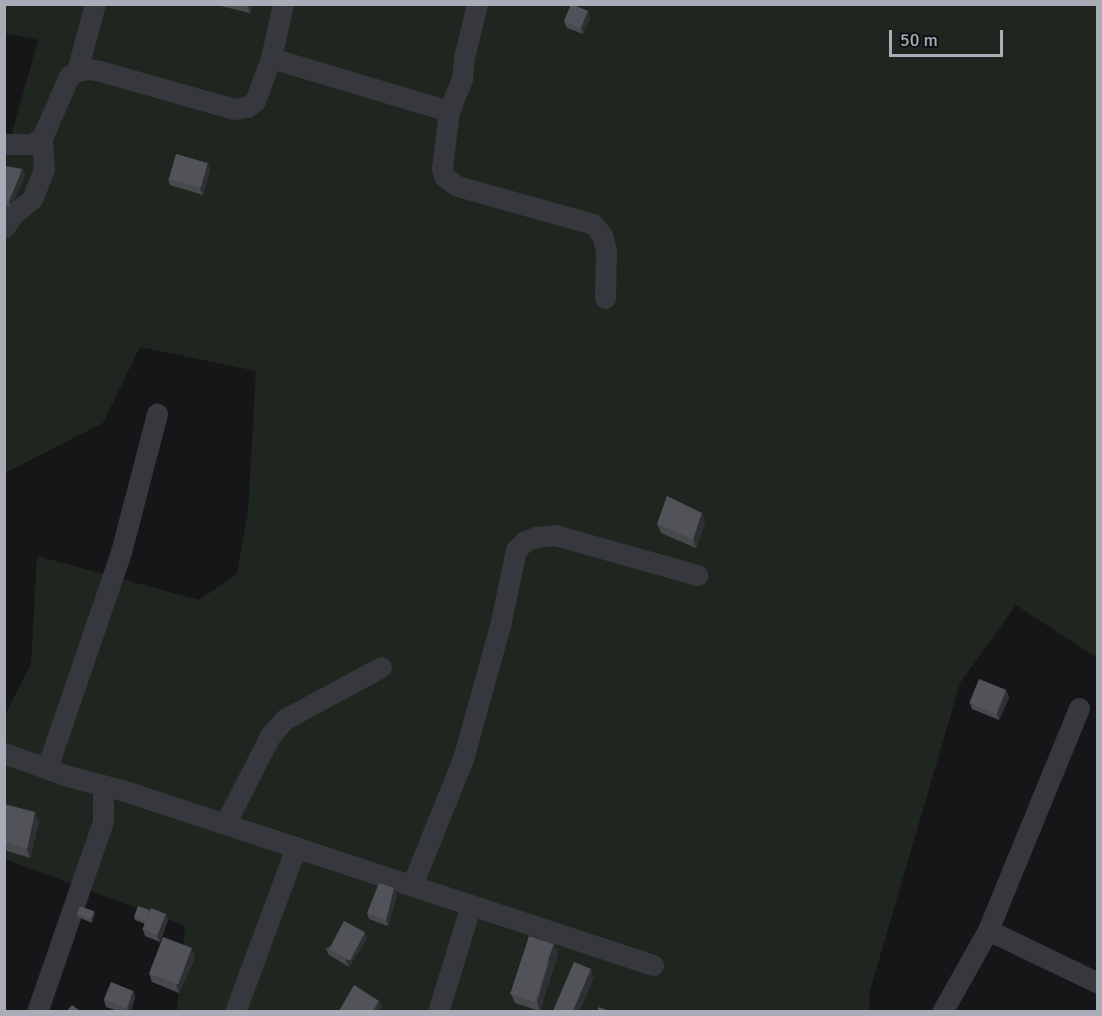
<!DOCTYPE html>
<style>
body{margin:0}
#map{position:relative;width:1102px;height:1016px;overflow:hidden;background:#161618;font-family:Signika,sans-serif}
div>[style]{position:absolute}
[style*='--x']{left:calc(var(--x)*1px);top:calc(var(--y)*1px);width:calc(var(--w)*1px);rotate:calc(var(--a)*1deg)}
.green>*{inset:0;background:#1e261f}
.minor>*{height:21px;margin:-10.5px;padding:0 10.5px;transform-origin:10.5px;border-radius:10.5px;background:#37383d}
.wall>*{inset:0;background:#47494d}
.shaded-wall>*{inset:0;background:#2f3033}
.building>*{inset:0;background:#525359;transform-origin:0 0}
span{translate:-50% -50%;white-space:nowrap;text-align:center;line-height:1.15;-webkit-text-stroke:4.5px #111113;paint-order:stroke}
.frame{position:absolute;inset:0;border:6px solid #a8adb8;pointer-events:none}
.scale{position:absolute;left:889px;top:30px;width:114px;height:27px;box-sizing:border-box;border:3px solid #a8adb8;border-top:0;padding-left:8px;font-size:18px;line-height:21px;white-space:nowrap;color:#a8adb8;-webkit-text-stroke:4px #111113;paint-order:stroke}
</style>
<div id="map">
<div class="green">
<div style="clip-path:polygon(5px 5px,1097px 5px,1097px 658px,1016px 605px,960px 683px,869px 994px,870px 1011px,177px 1011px,185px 926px,5px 859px,5px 715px,31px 664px,37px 556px,199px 600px,237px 574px,248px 512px,256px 371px,140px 347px,103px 423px,5px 473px,5px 158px,38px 40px,5px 33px)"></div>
</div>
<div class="minor">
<div style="--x:271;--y:58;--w:55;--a:-77.5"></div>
<div style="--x:77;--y:71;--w:69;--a:-75"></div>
<div style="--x:449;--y:111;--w:35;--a:-68"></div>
<div style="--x:462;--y:79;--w:21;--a:-85"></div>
<div style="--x:464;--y:58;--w:56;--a:-76.5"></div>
<div style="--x:4;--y:144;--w:27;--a:0"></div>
<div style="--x:31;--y:144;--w:13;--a:-29"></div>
<div style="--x:42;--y:138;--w:68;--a:-66.5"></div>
<div style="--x:69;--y:76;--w:9;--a:-32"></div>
<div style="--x:77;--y:71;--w:12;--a:-9"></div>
<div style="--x:89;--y:69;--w:11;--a:10"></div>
<div style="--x:100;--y:71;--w:139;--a:15.8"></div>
<div style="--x:234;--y:109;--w:13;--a:-9"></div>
<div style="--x:247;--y:107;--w:10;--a:-37"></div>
<div style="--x:255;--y:101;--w:46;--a:-69.6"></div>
<div style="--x:271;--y:58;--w:186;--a:16.6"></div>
<div style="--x:449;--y:111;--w:57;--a:97"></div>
<div style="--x:442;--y:168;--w:8;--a:76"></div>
<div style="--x:444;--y:176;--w:16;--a:38"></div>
<div style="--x:457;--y:186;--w:141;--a:15.6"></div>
<div style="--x:593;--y:224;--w:14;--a:51"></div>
<div style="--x:602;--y:235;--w:16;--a:75"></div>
<div style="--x:606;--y:250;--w:48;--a:91.2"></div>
<div style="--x:4;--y:228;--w:17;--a:-57"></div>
<div style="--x:13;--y:214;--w:24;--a:-38"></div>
<div style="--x:32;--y:199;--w:32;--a:-68"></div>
<div style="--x:44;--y:169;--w:31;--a:-94"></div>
<div style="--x:4;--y:753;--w:68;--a:19.8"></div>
<div style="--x:68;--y:776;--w:59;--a:14.7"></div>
<div style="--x:125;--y:791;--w:556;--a:18.24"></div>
<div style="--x:47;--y:768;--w:228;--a:-71.1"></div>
<div style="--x:121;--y:552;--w:143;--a:-75.4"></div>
<div style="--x:225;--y:824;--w:99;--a:-62.9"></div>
<div style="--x:270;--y:736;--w:23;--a:-49"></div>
<div style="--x:285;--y:719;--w:109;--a:-28.4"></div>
<div style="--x:412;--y:885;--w:136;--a:-68"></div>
<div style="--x:463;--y:759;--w:138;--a:-74.5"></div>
<div style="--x:500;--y:626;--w:78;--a:-78.1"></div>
<div style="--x:516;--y:550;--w:13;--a:-45"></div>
<div style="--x:525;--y:541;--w:12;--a:-20"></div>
<div style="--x:536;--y:537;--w:19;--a:-6"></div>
<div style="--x:555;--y:535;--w:148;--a:15.7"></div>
<div style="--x:988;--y:930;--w:122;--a:25.7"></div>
<div style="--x:37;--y:1012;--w:202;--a:-70.9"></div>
<div style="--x:103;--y:821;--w:35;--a:-90"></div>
<div style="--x:235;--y:1012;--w:176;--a:-69.7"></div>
<div style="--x:438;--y:1012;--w:112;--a:-72.9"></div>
<div style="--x:942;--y:1012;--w:94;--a:-60.7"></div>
<div style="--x:988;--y:930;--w:240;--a:-67.7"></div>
</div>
<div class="wall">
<div style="clip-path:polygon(212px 4px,253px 4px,250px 13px)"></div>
<div style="clip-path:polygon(588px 11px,590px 17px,583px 34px,567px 28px,564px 22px)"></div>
<div style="clip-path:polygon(4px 166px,22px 169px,25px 175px,11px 207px,4px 206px)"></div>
<div style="clip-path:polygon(210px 169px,203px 195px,170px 185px,168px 179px)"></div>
<div style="clip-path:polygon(705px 522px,696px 548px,661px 533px,657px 524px)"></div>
<div style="clip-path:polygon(1006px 690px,1009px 697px,999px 720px,972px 709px,970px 703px)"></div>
<div style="clip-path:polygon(4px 804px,39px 821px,30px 858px,4px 850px)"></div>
<div style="clip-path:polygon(397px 894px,388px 926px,369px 919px,367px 913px)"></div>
<div style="clip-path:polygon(149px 910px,150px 912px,166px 914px,168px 920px,160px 942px,145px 936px,143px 930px,145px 924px,135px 920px,134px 917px)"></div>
<div style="clip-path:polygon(94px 911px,95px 914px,92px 923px,78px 917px,77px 914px)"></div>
<div style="clip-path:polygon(367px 938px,349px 967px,328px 954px,326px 948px)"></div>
<div style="clip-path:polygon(558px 953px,540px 1011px,515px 1003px,511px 994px)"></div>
<div style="clip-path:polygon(195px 957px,179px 993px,152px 982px,149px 973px)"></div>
<div style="clip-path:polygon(133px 991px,135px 997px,131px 1011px,118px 1011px,106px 1007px,104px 1000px)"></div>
</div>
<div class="shaded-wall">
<div style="clip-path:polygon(247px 4px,253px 4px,250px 13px)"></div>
<div style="clip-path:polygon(588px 11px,590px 17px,583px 34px,581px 28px)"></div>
<div style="clip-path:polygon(208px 163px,210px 169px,203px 195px,200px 189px)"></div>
<div style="clip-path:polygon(22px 169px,25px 175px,11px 207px,9px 201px)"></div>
<div style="clip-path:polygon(702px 513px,705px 522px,696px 548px,693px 539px)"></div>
<div style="clip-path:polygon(1006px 690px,1009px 697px,999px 720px,997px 714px)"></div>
<div style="clip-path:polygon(35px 812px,39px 821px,30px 858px,27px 849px)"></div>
<div style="clip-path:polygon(394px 888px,397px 894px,388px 926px,386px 920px)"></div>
<div style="clip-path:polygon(94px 911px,95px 914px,92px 923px,91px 919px)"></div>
<div style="clip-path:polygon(166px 914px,168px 920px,160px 942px,157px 936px)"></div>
<div style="clip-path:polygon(365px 932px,367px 938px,349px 967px,346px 961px)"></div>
<div style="clip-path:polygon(554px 944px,558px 953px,540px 1011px,537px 1002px)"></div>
<div style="clip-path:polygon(192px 948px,195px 957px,179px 993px,176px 984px)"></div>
<div style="clip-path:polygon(591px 969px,594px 978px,580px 1011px,573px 1011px)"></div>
<div style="clip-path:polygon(133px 991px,135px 997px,131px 1011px,128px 1011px,127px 1010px)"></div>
<div style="clip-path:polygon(379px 1001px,382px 1007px,379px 1011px,373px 1011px)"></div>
</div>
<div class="building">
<div style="left:571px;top:4px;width:18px;height:19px;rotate:22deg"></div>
<div style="left:176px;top:154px;width:33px;height:26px;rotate:16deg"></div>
<div style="clip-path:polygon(4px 166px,22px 169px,9px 201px,4px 200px)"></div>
<div style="clip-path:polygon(667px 496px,702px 513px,693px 539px,657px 524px)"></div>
<div style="left:979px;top:679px;width:29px;height:26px;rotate:22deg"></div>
<div style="clip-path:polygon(4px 804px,35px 812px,27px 849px,4px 842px)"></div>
<div style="clip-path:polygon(379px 883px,394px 888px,386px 920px,367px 913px)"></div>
<div style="left:80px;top:906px;width:15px;height:9px;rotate:20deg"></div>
<div style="left:138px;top:906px;width:12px;height:12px;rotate:20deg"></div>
<div style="left:151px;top:908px;width:16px;height:23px;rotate:22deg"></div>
<div style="left:344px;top:921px;width:24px;height:32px;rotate:28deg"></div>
<div style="left:529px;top:936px;width:26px;height:61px;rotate:18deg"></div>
<div style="left:163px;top:937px;width:31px;height:39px;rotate:21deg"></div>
<div style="clip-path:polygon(574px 962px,591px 969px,573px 1011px,553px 1011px)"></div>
<div style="left:111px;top:982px;width:24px;height:19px;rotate:22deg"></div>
<div style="clip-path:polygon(354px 985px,379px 1001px,373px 1011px,339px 1011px)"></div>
<div style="clip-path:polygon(72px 1005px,80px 1011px,67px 1011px)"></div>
<div style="clip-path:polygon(599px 1007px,609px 1011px,597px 1011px)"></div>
</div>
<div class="frame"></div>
<div class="scale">50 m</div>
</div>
